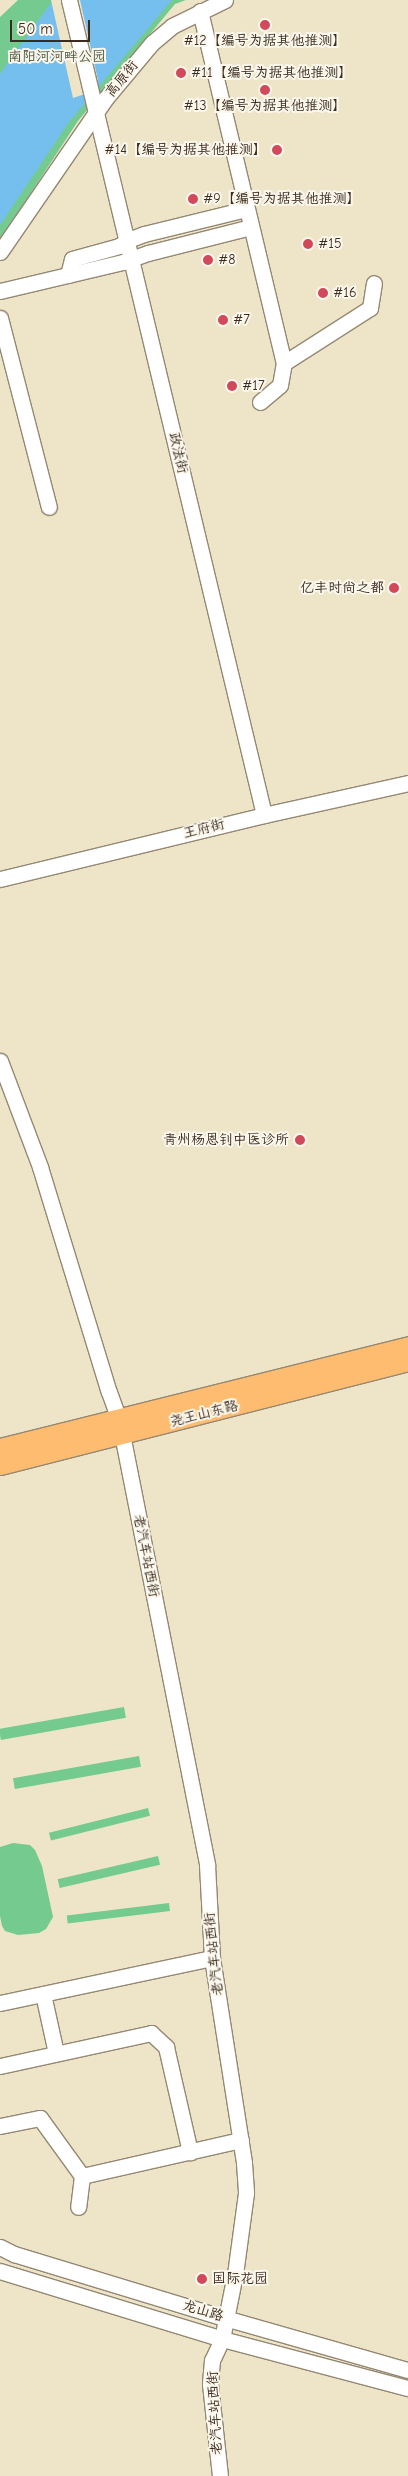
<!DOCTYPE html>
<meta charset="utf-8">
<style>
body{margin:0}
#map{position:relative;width:408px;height:2476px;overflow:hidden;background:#eee5c8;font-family:"Comic Neue","LXGW WenKai TC",sans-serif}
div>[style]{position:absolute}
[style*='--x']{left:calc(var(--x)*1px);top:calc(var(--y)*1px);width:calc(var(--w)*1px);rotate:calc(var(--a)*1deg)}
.green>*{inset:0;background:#74ca8f;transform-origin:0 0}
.water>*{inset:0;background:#75bfee}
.pier>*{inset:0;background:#eee5c8}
.roads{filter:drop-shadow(1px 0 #948873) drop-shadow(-1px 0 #948873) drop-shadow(0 1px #948873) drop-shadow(0 -1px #948873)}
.minor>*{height:15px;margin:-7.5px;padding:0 7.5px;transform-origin:7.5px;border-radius:7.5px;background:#fff}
.major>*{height:19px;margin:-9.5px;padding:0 9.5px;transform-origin:9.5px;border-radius:9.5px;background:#fdbc70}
.dots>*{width:14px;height:14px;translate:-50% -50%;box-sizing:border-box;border:2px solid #fbf7ec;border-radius:50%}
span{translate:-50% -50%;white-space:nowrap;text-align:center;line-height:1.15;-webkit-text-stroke:4px #fbf7ec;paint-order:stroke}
.poi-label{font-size:14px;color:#3b2a1e}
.left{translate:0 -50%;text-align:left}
.right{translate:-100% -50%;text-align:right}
.park-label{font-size:14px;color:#4c5a40}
.street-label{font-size:14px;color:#3b2a1e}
.scale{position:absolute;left:10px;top:20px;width:80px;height:22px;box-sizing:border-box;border:2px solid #3b2a1e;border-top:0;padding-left:6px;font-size:15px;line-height:18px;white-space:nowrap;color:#3b2a1e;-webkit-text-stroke:4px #fbf7ec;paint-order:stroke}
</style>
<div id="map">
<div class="green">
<div style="clip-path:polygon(18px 0,186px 0,175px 4px,78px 121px,0 240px,0 17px)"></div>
<div style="left:124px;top:1707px;width:11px;height:127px;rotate:80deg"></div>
<div style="left:139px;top:1756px;width:11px;height:128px;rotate:80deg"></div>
<div style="left:148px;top:1808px;width:8px;height:102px;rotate:76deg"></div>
<div style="clip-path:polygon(13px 1843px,30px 1845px,35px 1850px,42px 1866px,53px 1917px,46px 1929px,39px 1933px,18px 1935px,5px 1931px,2px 1926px,0 1916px,0 1847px)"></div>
<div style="left:158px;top:1856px;width:9px;height:103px;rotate:77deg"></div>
<div style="left:169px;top:1903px;width:8px;height:103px;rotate:83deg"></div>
</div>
<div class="water">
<div style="clip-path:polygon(53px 0,172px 0,69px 122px,0 225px,0 74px)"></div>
</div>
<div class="pier">
<div style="clip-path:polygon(51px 0,80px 0,98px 80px,91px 92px,73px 98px)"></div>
</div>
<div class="roads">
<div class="minor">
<div style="--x:69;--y:0;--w:838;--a:76.54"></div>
<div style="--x:200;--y:11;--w:362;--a:76.6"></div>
<div style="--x:0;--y:252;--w:187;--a:-55.5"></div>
<div style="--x:106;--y:98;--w:72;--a:-50.1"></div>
<div style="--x:152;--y:43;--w:26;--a:-40"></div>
<div style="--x:172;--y:26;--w:59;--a:-26.1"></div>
<div style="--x:68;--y:275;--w:16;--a:-76"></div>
<div style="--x:72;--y:259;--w:49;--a:-15.5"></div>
<div style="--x:119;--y:246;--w:11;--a:-34"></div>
<div style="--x:128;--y:240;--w:17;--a:-21"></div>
<div style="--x:144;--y:234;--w:105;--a:-13.8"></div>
<div style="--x:0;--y:291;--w:126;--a:-13.3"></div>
<div style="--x:123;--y:262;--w:27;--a:-20"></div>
<div style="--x:148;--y:253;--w:106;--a:-14.2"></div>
<div style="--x:0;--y:318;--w:195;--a:75.5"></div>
<div style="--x:260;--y:402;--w:26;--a:-40"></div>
<div style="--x:280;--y:385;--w:22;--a:-80"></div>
<div style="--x:284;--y:363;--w:102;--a:-32.6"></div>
<div style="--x:370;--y:308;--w:25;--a:-81"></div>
<div style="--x:0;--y:879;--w:272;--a:-13.6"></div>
<div style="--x:264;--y:815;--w:148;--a:-12.5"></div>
<div style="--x:0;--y:1061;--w:113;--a:69.3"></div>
<div style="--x:40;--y:1167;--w:235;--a:73"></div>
<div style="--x:109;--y:1392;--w:29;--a:70"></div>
<div style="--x:119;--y:1419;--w:455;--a:78.8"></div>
<div style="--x:207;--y:1865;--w:93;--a:86.9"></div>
<div style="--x:212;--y:1958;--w:207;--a:81.1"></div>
<div style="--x:244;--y:2163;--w:30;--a:86"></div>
<div style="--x:246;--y:2193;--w:82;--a:97.7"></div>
<div style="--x:235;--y:2274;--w:66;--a:101.3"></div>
<div style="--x:222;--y:2339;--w:23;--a:115"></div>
<div style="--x:212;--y:2360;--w:24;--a:95"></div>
<div style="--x:210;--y:2384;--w:93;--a:83.8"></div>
<div style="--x:43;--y:1994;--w:60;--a:77.6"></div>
<div style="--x:0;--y:2003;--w:217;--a:-12"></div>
<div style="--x:0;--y:2066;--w:155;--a:-12.3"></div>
<div style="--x:151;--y:2033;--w:21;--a:43"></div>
<div style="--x:166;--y:2047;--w:108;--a:77.1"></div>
<div style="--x:0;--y:2126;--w:41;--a:-11.3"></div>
<div style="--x:40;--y:2118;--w:72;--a:54.1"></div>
<div style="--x:82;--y:2176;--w:31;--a:97"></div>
<div style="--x:82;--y:2176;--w:163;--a:-12.8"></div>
<div style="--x:0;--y:2247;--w:16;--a:27"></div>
<div style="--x:14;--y:2254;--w:220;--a:16.9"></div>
<div style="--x:225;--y:2318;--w:190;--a:15.9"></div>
<div style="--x:0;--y:2271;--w:232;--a:17"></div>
<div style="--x:222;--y:2339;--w:192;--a:14.8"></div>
</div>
<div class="major">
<div style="--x:0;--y:1448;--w:421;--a:-14"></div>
<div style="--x:0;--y:1465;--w:421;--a:-14.3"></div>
</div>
</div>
<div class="dots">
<div style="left:265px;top:25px;background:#d1495b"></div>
<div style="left:181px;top:73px;background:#d1495b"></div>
<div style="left:265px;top:90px;background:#d1495b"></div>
<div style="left:277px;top:150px;background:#d1495b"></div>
<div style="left:193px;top:199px;background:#d1495b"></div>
<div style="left:308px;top:244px;background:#d1495b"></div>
<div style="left:208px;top:260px;background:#d1495b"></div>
<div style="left:323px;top:293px;background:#d1495b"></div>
<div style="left:223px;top:320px;background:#d1495b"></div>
<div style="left:232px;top:386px;background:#d1495b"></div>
<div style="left:394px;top:588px;background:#d1495b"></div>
<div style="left:300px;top:1140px;background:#d1495b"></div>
<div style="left:202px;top:2279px;background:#d1495b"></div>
</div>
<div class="poi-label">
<span style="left:265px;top:41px">#12【编号为据其他推测】</span>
<span class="left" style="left:191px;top:73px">#11【编号为据其他推测】</span>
<span style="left:265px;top:106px">#13【编号为据其他推测】</span>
<span class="right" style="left:267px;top:150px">#14【编号为据其他推测】</span>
<span class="left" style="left:203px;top:199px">#9【编号为据其他推测】</span>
<span class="left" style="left:318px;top:244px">#15</span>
<span class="left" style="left:218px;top:260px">#8</span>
<span class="left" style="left:333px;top:293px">#16</span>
<span class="left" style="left:233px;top:320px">#7</span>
<span class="left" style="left:242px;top:386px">#17</span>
<span class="right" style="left:384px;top:588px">亿丰时尚之都</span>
<span class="right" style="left:289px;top:1140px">青州杨恩钊中医诊所</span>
<span class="left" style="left:212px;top:2279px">国际花园</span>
</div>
<div class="park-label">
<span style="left:57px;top:57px">南阳河河畔公园</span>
</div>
<div class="street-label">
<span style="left:122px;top:79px;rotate:-51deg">高原街</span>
<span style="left:178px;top:453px;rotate:77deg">政法街</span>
<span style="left:204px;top:829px;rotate:-14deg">王府街</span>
<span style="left:204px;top:1414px;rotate:-14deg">尧王山东路</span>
<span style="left:146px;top:1556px;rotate:79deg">老汽车站西街</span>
<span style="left:214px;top:1954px;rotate:-96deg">老汽车站西街</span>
<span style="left:203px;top:2311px;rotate:17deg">龙山路</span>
<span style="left:215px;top:2413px;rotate:-93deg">老汽车站西街</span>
</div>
<div class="scale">50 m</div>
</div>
